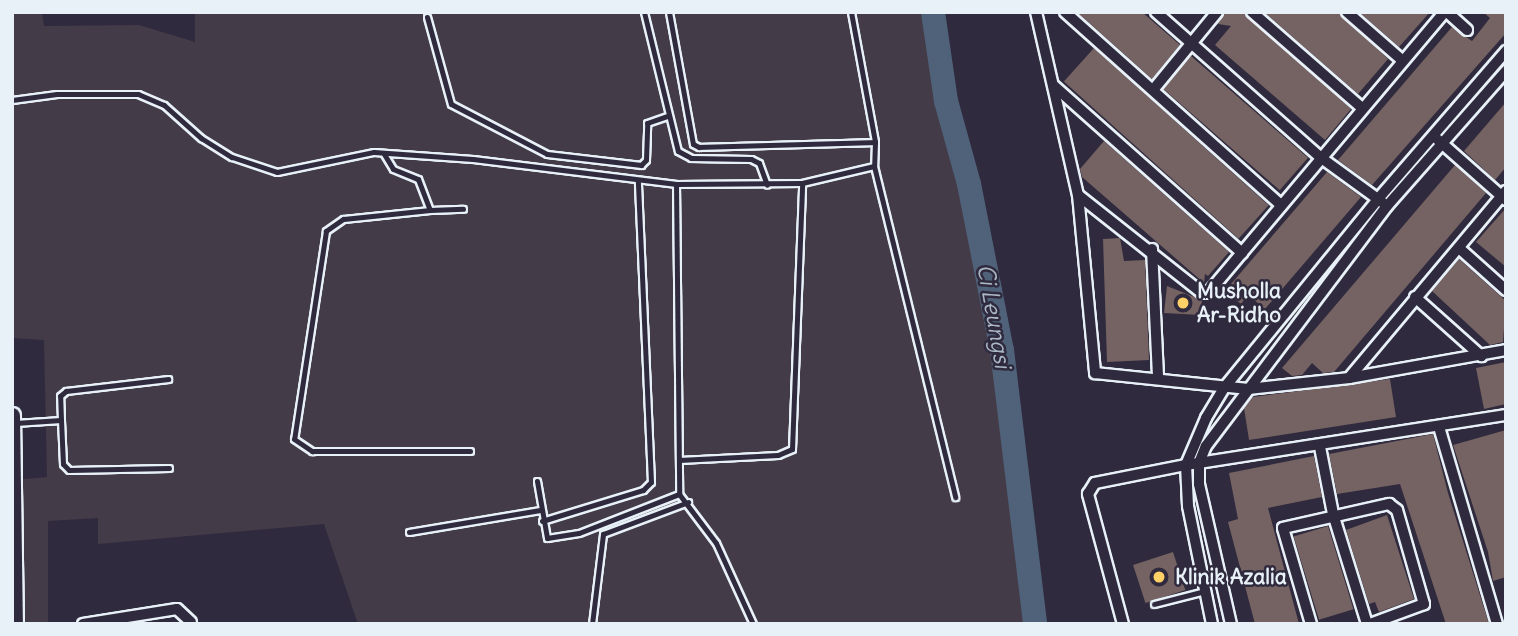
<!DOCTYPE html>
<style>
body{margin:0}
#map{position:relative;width:1518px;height:636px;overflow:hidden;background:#2f2a3d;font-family:Delius,sans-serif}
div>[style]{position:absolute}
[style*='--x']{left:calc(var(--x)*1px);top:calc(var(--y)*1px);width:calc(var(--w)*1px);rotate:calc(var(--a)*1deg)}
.built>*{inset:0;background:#443b48}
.river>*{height:24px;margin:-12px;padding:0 12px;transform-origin:12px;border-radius:12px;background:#4f627a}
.building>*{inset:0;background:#756262;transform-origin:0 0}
.roads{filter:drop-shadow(2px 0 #e8f1f8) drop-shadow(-2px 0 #e8f1f8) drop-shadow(0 2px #e8f1f8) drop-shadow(0 -2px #e8f1f8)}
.service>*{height:5px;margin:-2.5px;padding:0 2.5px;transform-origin:2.5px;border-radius:2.5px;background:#2f2a3d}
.minor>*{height:10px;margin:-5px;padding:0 5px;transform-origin:5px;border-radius:5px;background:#2f2a3d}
.primary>*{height:16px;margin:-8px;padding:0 8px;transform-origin:8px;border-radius:8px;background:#2f2a3d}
.dots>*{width:19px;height:19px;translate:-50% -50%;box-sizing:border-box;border:4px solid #2f2a3d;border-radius:50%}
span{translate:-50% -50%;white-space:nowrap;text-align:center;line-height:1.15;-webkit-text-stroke:5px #2f2a3d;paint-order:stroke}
.poi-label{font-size:21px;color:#e8f1f8;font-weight:700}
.left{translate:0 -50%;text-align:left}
.water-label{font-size:23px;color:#abb8c6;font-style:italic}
.frame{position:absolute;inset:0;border:14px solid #e8f1f8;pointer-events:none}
</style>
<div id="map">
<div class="built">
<div style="clip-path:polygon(12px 12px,42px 12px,44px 26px,139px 25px,195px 42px,195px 12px,933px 12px,946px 101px,989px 286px,1035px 624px,358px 624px,324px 524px,98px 544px,98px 518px,48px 521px,48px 624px,12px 624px,14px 480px,47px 477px,44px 340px,12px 338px)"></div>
</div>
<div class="river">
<div style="--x:933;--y:12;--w:90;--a:81.7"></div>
<div style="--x:946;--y:101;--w:86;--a:74.5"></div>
<div style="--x:969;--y:184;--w:169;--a:78.8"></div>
<div style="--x:1002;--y:350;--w:276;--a:83.1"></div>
</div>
<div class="building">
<div style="clip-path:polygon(1077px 12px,1142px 12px,1180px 45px,1152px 79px)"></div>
<div style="clip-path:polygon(1225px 12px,1244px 12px,1351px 109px,1325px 140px,1215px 45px,1231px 26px,1218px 24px)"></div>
<div style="clip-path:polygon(1264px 12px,1339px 12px,1388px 59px,1358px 94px)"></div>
<div style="clip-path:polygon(1359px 12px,1430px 12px,1399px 47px)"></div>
<div style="clip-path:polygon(1483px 12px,1506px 12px,1506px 33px,1372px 185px,1338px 160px,1452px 27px,1472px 41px,1490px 18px)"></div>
<div style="left:1094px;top:48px;width:235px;height:45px;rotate:42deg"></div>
<div style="left:1191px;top:56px;width:155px;height:43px;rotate:41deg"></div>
<div style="clip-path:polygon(1506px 102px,1506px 167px,1495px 180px,1464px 151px)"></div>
<div style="clip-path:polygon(1104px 141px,1229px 252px,1208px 276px,1205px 274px,1204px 283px,1082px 177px,1080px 169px)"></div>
<div style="clip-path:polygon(1455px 165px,1486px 193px,1334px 372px,1323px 373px,1312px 363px,1302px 375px,1292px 376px,1282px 368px)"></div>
<div style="clip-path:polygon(1327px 172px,1361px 197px,1265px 309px,1248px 295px,1241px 304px,1225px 291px)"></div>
<div style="clip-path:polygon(1506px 208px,1506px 267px,1476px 242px)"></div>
<div style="clip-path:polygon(1120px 238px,1124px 261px,1145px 260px,1149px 360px,1107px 362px,1103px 239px)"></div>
<div style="clip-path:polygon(1459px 259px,1506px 301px,1503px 342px,1490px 345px,1432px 291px)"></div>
<div style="clip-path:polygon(1167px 286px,1202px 300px,1200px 315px,1164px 313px)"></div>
<div style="clip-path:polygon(1506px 362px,1506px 404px,1484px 409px,1476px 368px)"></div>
<div style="clip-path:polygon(1390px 379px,1396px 417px,1249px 440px,1244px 408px,1253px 397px)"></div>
<div style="clip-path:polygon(1506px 430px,1506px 577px,1493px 581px,1488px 552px,1453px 445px)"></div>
<div style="clip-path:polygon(1433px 434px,1448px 493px,1489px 624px,1446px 624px,1400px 484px,1337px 494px,1329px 454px)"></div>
<div style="clip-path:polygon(1314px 456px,1322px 497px,1268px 508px,1299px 624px,1255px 624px,1228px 522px,1238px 519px,1229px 473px)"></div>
<div style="clip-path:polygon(1387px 515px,1414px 599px,1379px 612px,1375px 602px,1369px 604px,1346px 530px)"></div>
<div style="left:1328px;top:526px;width:87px;height:36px;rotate:73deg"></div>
<div style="left:1173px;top:552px;width:40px;height:42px;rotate:72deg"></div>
</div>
<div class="roads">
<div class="service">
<div style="--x:644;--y:12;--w:143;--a:76.3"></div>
<div style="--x:678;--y:151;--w:15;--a:28"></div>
<div style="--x:691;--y:158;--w:60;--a:1"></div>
<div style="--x:751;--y:159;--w:9;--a:27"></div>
<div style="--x:759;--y:163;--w:23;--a:70"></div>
<div style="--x:669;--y:12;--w:134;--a:79.7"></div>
<div style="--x:693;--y:144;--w:7;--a:27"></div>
<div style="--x:699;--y:147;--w:176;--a:-1.6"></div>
<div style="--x:851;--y:12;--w:132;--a:79.5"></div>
<div style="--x:875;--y:142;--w:24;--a:92"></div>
<div style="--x:427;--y:17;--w:90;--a:74.6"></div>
<div style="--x:451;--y:104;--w:108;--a:27.5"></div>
<div style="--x:547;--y:154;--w:95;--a:6.7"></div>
<div style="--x:641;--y:165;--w:7;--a:-45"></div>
<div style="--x:646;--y:160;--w:37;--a:-88"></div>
<div style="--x:647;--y:123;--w:21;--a:-19"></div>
<div style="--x:12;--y:100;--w:45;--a:-7.6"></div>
<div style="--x:57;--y:94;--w:81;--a:0"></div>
<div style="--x:138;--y:94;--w:28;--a:23"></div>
<div style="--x:164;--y:105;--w:50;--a:41.7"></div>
<div style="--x:201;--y:138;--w:36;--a:32"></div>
<div style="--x:232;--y:157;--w:47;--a:18.4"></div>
<div style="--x:277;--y:172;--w:99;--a:-11.7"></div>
<div style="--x:374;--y:152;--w:99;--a:4"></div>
<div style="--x:473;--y:159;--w:205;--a:7"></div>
<div style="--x:676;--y:184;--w:126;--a:-0.5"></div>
<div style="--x:802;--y:183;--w:74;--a:-13.3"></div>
<div style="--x:874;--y:166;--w:341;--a:76.2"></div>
<div style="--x:384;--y:154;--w:17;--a:59"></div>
<div style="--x:393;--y:169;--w:27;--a:22"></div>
<div style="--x:418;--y:179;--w:33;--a:69"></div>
<div style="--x:430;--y:210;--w:33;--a:-2"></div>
<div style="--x:676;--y:184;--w:310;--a:89.4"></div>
<div style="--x:679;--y:494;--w:61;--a:52.9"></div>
<div style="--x:716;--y:543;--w:89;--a:65.4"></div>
<div style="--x:430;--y:210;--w:87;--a:174.1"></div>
<div style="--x:343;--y:219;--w:21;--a:145"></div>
<div style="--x:326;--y:231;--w:210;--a:98.7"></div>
<div style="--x:294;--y:439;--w:22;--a:34"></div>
<div style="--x:312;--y:451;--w:158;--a:0"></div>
<div style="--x:61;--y:420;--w:24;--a:-92"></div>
<div style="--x:60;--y:396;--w:8;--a:-40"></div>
<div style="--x:66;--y:391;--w:103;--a:-6.7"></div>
<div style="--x:15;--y:423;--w:46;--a:-3.7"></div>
<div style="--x:61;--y:420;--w:44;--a:87.4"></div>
<div style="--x:63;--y:464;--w:8;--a:45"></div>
<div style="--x:69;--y:470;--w:100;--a:-1.1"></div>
<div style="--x:679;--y:460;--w:99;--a:-2.9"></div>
<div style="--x:778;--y:455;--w:15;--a:-23"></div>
<div style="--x:792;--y:449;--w:266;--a:-87.8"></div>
<div style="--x:537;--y:481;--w:58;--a:80"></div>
<div style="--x:547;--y:538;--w:32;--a:-9"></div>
<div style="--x:579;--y:533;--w:107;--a:-21.3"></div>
<div style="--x:542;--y:521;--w:106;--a:-17.1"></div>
<div style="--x:643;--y:490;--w:11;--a:-45"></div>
<div style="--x:651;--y:482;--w:301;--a:-92.5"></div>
<div style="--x:409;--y:532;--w:133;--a:-9.5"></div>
<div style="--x:1154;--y:604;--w:53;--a:-14.3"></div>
<div style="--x:592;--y:624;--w:91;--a:-83"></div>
<div style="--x:603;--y:534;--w:91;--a:-20.6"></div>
</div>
<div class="minor">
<div style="--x:1036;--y:12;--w:188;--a:77.1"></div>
<div style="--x:1078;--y:195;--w:179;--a:84.5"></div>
<div style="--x:1095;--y:373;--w:154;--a:6"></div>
<div style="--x:1248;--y:389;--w:102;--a:-6.2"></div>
<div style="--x:1349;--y:378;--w:159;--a:-10.1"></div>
<div style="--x:1065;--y:12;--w:290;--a:41.8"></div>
<div style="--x:1156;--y:12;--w:219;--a:41.5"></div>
<div style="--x:1320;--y:157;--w:77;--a:36"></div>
<div style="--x:1252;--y:12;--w:146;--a:41.1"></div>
<div style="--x:1347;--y:12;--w:74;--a:41.2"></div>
<div style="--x:1447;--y:12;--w:27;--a:42"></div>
<div style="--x:1053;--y:85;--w:253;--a:41.6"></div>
<div style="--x:1153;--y:90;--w:101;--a:-50.6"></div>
<div style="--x:1437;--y:139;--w:92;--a:41.5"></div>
<div style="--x:1078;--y:195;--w:157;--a:38.3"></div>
<div style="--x:1201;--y:292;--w:7;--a:8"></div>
<div style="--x:1208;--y:293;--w:368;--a:-49.9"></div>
<div style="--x:1459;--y:248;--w:63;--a:41.8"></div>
<div style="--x:1152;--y:249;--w:128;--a:87.3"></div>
<div style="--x:1415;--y:297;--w:89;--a:41.8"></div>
<div style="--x:1349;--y:378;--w:244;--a:-50"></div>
<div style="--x:1439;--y:427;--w:205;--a:73.6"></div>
<div style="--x:1320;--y:447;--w:68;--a:79"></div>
<div style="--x:1333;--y:514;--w:115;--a:72.8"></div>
<div style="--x:83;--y:624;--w:95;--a:-9.1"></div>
<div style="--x:177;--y:609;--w:19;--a:43"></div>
<div style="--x:1123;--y:624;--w:135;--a:-105.1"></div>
<div style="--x:1088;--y:494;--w:13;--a:-58"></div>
<div style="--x:1095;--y:483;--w:93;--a:-11.2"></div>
<div style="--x:1186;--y:465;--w:324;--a:-8.9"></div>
<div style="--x:1212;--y:624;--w:120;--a:-101.5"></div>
<div style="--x:1188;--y:506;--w:41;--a:-92.8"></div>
<div style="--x:1186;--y:465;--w:51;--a:-66.9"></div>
<div style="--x:1206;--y:418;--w:35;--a:-59"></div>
<div style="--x:1224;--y:388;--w:244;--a:-50.8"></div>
<div style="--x:1378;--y:199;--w:196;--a:-49.1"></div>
<div style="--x:1231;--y:624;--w:144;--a:-102.9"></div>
<div style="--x:1199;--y:484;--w:21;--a:-90"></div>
<div style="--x:1199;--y:463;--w:18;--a:-68"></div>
<div style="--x:1206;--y:446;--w:301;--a:-53"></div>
<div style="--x:1387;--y:206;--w:180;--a:-48.6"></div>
<div style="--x:1311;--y:624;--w:100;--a:-106.3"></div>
<div style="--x:1283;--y:528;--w:109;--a:-12.8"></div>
<div style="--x:1389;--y:504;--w:10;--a:37"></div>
<div style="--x:1397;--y:510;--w:98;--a:74"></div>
<div style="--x:1424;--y:604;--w:58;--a:159.7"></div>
</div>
<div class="primary">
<div style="--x:12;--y:416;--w:208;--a:89.2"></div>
</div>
</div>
<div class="dots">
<div style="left:1183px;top:303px;background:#ffd166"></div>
<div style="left:1159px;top:577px;background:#ffd166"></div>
</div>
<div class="poi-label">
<span class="left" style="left:1197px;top:303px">Musholla<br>Ar-Ridho</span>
<span class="left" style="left:1175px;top:577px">Klinik Azalia</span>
</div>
<div class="water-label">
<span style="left:994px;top:316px;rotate:80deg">Ci Leungsi</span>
</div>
<div class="frame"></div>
</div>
